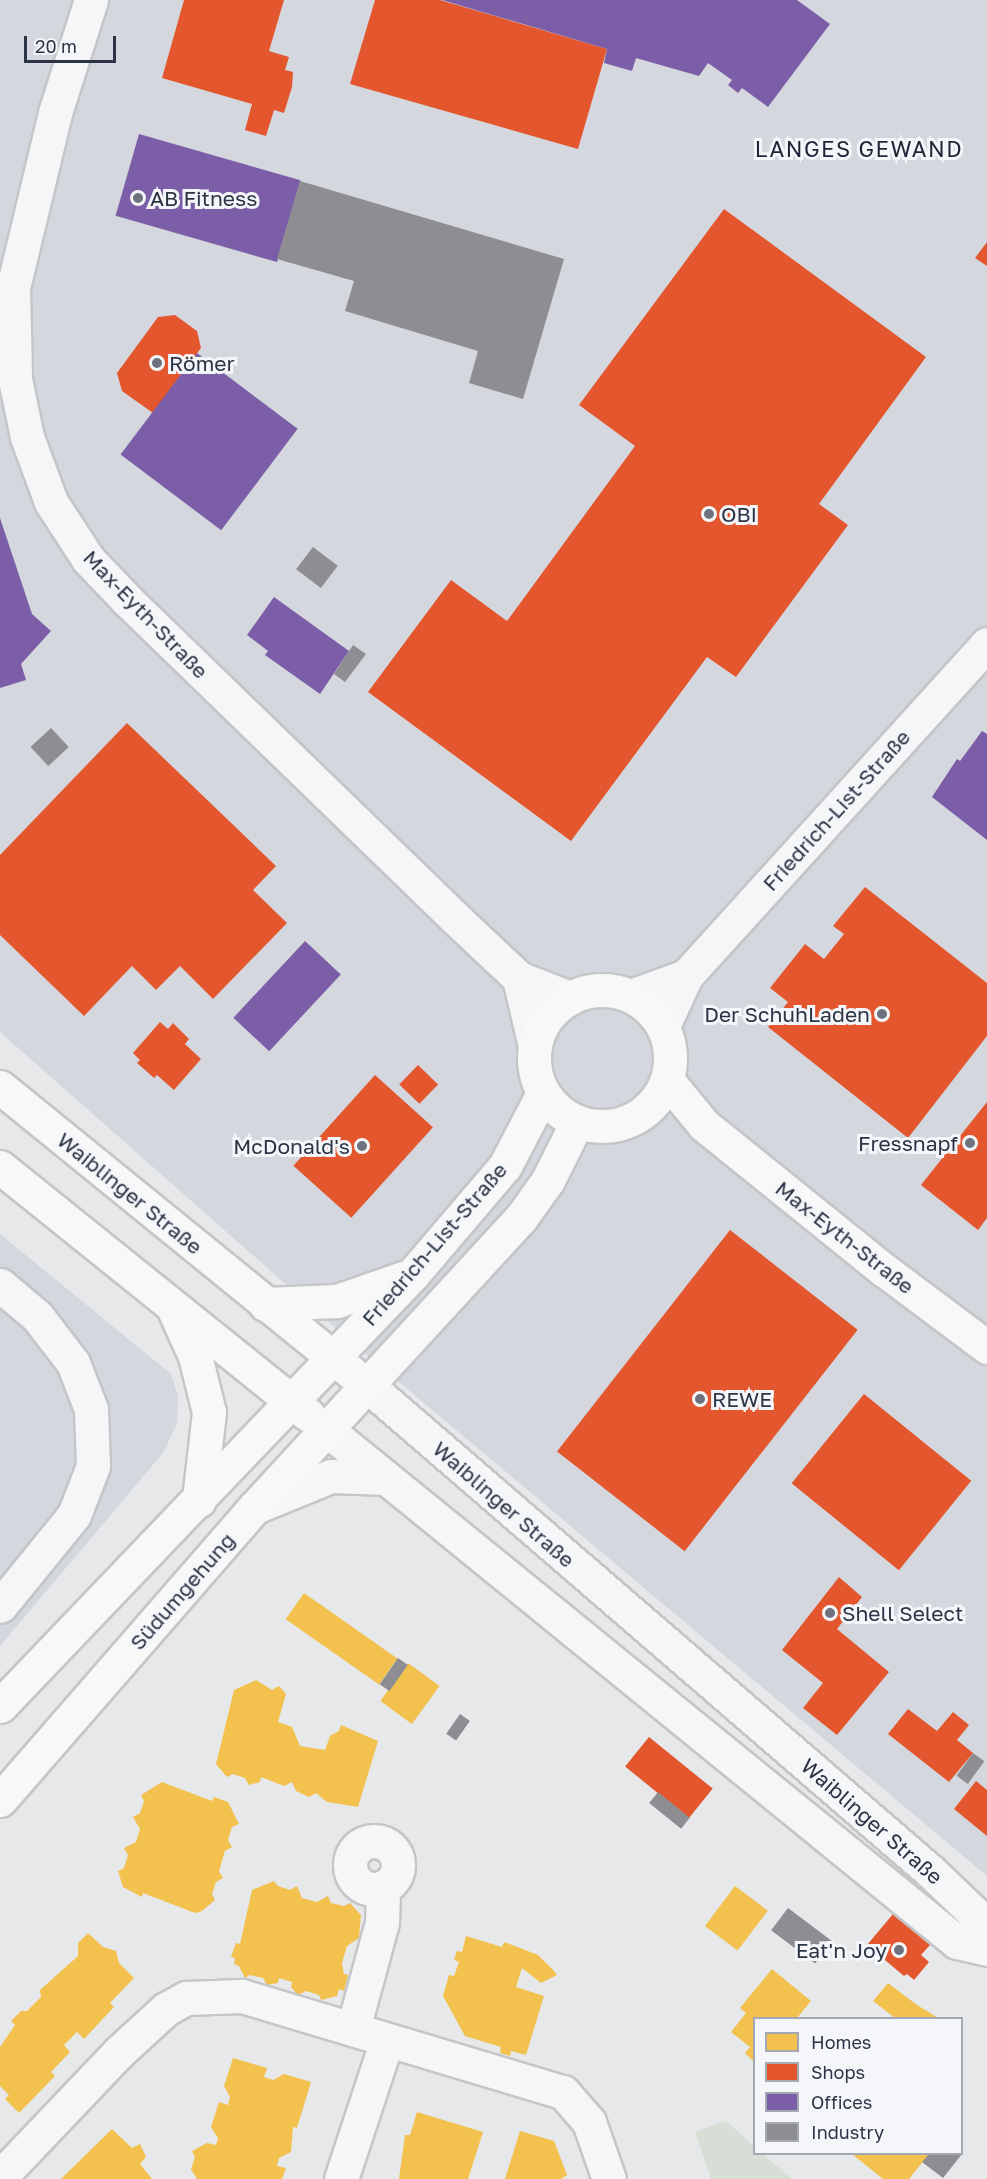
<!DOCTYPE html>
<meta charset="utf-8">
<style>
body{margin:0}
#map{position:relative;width:987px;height:2179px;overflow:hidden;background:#e6e8ea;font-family:"Golos Text",sans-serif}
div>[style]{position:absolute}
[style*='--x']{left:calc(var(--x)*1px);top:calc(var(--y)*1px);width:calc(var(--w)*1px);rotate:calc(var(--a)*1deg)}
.built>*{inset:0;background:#d4d7dd}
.green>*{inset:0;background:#d6ded6}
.homes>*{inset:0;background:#f2c14e;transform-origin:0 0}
.shops>*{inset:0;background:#e4572e;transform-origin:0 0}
.offices>*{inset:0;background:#7b5ea7;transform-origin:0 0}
.industry>*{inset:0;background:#8d8d92;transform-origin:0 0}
.roads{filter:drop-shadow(2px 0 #c4c6c8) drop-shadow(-2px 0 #c4c6c8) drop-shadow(0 2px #c4c6c8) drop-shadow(0 -2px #c4c6c8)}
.minor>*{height:33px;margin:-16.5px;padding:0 16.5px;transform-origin:16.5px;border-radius:16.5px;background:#f5f6f7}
.minor>.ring{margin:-16.5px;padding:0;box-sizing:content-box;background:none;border:33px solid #f5f6f7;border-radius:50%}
.major>*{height:33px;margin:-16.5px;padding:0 16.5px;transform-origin:16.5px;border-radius:16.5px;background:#f8f8f8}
.major>.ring{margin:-16.5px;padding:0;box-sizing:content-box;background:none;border:33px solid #f8f8f8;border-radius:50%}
.dots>*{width:16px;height:16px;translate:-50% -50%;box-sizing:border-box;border:3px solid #f4f6f9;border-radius:50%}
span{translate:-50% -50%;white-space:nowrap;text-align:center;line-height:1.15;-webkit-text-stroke:6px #f4f6f9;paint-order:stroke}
.poi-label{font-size:21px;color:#2b3445}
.left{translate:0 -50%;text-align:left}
.right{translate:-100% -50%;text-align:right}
.street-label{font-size:21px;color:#2b3445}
.neighbourhood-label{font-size:22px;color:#1d2536;letter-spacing:1.5px}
.legend{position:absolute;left:753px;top:2017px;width:210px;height:138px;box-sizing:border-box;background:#f4f6f9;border:2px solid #a4a8b1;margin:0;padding:8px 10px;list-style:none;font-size:18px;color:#2b3445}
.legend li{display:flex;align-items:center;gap:12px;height:30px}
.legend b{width:30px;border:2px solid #a4a8b1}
.scale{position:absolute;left:24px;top:36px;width:92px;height:27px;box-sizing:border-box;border:3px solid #2b3445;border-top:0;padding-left:8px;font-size:18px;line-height:21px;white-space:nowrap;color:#2b3445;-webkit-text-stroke:4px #f4f6f9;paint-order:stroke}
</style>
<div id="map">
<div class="built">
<div style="clip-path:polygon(0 0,987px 0,987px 1876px,349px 1340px,0 1032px)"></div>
<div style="clip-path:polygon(0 1234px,171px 1374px,178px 1396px,177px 1424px,163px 1453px,0 1646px)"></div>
</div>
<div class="green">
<div style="clip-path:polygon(726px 2121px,754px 2146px,754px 2154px,763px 2154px,792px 2179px,711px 2179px,695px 2132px)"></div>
</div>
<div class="homes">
<div style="left:304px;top:1593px;width:114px;height:32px;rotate:35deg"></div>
<div style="left:408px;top:1663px;width:39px;height:47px;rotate:36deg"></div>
<div style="clip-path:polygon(256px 1680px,272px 1690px,279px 1686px,286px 1694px,278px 1722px,292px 1727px,300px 1746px,325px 1750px,330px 1736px,339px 1731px,341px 1725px,378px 1741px,358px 1807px,327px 1802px,316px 1793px,309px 1797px,296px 1791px,292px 1782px,284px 1786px,261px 1777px,260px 1782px,249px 1785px,245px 1778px,233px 1774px,227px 1777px,216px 1764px,234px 1690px)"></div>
<div style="clip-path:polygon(162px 1782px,212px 1801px,214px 1797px,228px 1802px,239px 1824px,232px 1827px,228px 1840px,232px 1847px,225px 1851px,219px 1871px,223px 1878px,216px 1882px,212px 1894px,215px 1900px,202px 1911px,195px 1913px,143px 1893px,142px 1897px,123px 1887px,118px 1871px,124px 1868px,128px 1855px,124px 1848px,136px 1842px,140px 1829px,133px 1817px,140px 1813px,144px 1801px,141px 1795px)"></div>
<div style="clip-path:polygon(274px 1881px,278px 1886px,290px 1890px,297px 1886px,302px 1898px,317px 1902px,328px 1896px,331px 1903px,344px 1906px,350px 1903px,361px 1915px,359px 1938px,347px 1946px,342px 1963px,344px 1974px,348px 1975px,344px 1991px,339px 1989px,337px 1996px,321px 2000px,319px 1995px,306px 1991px,298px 1995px,291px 1987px,292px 1982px,279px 1978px,278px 1983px,267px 1985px,263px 1978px,250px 1975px,245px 1978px,239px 1966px,234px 1964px,235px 1958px,231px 1957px,236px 1943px,240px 1944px,252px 1890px)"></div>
<div style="left:735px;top:1886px;width:41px;height:50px;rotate:37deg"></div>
<div style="clip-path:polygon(88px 1933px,103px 1947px,116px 1951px,119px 1963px,134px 1978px,110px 2003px,114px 2007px,84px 2039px,77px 2032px,64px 2045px,70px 2052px,51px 2072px,55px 2076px,19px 2113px,5px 2099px,9px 2095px,0 2086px,0 2047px,15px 2025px,11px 2021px,21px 2011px,27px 2011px,41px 1997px,40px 1990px,78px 1956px,78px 1943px)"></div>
<div style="clip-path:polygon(466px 1936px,502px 1947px,504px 1942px,515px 1946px,538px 1955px,554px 1971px,557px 1975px,541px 1983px,522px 1968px,516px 1987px,544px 1996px,526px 2055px,511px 2051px,510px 2056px,500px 2053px,501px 2047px,465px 2036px,443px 1996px,449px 1975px,454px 1976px,459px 1962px,454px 1960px,457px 1951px,462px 1952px)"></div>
<div style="clip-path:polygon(772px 1969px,811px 2001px,797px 2018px,754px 2018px,754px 2062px,745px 2053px,750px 2047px,731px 2032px,746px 2013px,740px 2008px)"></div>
<div style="clip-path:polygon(888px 1983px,917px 2005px,938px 2018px,895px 2018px,873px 2001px)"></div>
<div style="clip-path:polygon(233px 2058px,267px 2068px,264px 2077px,273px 2080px,284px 2074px,311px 2082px,297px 2128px,293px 2127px,291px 2152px,279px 2158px,277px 2166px,286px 2168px,282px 2179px,197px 2179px,191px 2169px,195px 2157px,192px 2151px,207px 2143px,216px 2145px,218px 2138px,211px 2127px,219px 2102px,228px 2105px,230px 2097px,224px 2086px)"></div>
<div style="clip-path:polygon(417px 2112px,483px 2132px,468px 2179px,399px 2179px,405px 2135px,410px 2135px)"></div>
<div style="clip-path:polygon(112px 2129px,132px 2148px,140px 2144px,146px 2157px,140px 2164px,152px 2179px,61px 2179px)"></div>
<div style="clip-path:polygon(520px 2131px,554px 2141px,567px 2175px,561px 2179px,505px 2179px)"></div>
<div style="clip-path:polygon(852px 2154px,929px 2154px,909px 2179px,883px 2179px)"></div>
</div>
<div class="shops">
<div style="clip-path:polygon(184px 0,284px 0,269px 51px,289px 57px,285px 70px,293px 72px,292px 87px,284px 113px,274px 110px,266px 136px,245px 130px,252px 104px,162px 78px)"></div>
<div style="clip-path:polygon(375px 0,440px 0,607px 49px,578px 149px,350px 84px)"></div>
<div style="clip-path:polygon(724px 209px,926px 357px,819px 504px,848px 525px,736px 677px,707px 657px,571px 841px,368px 692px,451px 580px,507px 621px,635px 446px,579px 405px)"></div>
<div style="clip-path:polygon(987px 242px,987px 266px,975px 258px)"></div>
<div style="clip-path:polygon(175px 315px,197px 331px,201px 348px,153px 413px,122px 391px,117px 373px,158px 317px)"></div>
<div style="clip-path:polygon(127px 723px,276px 866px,253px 890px,287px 923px,213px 999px,180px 966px,156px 990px,132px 966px,84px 1016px,0 935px,0 855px)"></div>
<div style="clip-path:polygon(865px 887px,987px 983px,987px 1036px,908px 1138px,768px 1027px,788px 1002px,770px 988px,805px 944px,824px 959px,844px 934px,833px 926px)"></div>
<div style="clip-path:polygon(160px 1022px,168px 1029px,173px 1023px,189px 1039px,185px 1044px,201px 1059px,174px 1090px,157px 1075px,154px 1078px,137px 1063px,140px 1060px,133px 1053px)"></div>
<div style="left:418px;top:1065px;width:28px;height:27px;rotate:44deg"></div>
<div style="left:375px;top:1075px;width:78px;height:122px;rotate:42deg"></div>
<div style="clip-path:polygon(987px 1102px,987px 1218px,978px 1230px,921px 1185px)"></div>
<div style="left:730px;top:1230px;width:162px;height:281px;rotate:38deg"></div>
<div style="left:864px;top:1394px;width:138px;height:115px;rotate:39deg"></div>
<div style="clip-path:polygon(839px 1577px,862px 1597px,837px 1629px,889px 1672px,837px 1735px,803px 1708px,823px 1683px,782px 1650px)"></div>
<div style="clip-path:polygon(908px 1709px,937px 1731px,953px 1712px,969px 1725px,957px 1740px,973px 1753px,949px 1782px,888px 1734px)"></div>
<div style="left:649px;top:1737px;width:82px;height:38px;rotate:39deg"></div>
<div style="clip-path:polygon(976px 1781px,987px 1790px,987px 1836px,954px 1809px)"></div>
<div style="clip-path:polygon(893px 1914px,930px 1945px,921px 1955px,929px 1962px,914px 1980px,907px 1974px,904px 1976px,867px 1945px)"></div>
</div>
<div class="offices">
<div style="clip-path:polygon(442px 0,797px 0,830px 24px,768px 107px,742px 88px,738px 93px,728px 85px,732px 80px,708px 63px,699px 76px,636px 58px,632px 71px,604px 63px,607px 49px)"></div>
<div style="left:139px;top:134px;width:168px;height:85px;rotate:16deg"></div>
<div style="left:197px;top:353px;width:126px;height:127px;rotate:37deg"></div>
<div style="clip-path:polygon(0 518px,32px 614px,51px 631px,21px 664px,26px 680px,0 688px)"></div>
<div style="clip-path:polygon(274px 597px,349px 651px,320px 694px,265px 655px,268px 651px,247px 635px)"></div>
<div style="clip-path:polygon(982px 731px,987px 734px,987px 840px,932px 797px,957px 759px,960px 761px)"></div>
<div style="left:305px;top:941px;width:49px;height:105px;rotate:43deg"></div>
</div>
<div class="industry">
<div style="clip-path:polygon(300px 181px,564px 259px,523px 399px,469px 383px,478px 351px,345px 311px,354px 281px,277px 259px)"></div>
<div style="left:313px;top:547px;width:31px;height:28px;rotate:37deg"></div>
<div style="clip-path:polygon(353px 645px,366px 654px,345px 682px,334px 674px)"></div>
<div style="left:51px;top:728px;width:26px;height:28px;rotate:47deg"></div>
<div style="left:398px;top:1658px;width:12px;height:32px;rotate:35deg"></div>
<div style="left:460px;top:1714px;width:12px;height:24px;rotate:35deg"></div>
<div style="left:973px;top:1753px;width:14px;height:28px;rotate:36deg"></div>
<div style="left:658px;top:1792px;width:41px;height:14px;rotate:39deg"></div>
<div style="left:788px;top:1908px;width:55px;height:28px;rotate:37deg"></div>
<div style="clip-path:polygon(929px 2154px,962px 2154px,943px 2178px,922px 2162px)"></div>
</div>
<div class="roads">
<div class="minor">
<div style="--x:91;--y:0;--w:119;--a:107.7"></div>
<div style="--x:55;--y:113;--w:180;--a:103.5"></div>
<div style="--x:13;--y:288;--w:91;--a:88.7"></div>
<div style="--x:15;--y:379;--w:59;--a:78.3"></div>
<div style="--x:27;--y:437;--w:69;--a:69.7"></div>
<div style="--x:51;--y:502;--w:68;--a:57"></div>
<div style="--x:88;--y:559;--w:57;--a:46.4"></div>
<div style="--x:127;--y:600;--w:455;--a:44.1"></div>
<div style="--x:454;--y:917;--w:89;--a:43.2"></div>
<div style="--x:519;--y:978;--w:55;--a:21.4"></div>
<div style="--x:519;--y:978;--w:70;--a:76.8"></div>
<div style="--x:631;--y:996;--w:59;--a:-20"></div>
<div style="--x:663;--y:1026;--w:55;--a:-65.3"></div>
<div style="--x:686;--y:976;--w:448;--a:-47.8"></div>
<div style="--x:0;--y:1285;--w:48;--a:40"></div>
<div style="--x:37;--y:1316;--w:59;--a:52.5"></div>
<div style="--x:73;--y:1363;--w:49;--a:68.6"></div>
<div style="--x:91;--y:1409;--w:57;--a:88"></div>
<div style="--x:93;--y:1466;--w:53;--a:111.2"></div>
<div style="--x:74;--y:1515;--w:117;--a:129.1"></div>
<div style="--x:368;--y:1386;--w:742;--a:40.79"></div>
<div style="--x:930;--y:1871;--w:59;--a:43.6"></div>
<div style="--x:973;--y:1912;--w:32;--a:64"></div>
<div style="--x:326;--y:1429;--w:813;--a:39.11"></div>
<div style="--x:957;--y:1942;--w:31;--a:13"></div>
<div style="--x:255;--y:1507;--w:82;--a:-22.2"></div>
<div style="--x:331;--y:1476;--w:55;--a:2.1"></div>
<div class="ring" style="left:350px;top:1841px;width:15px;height:15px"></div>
<div style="--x:353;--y:2029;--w:111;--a:-74.8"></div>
<div style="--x:382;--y:1922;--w:35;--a:-88"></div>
<div style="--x:0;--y:2177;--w:173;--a:-46.4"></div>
<div style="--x:119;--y:2052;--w:64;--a:-42.5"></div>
<div style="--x:166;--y:2009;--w:23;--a:-29"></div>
<div style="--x:186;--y:1998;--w:56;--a:-2"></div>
<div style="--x:242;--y:1996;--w:335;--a:16.7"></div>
<div style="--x:563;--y:2092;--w:40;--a:49"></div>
<div style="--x:589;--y:2122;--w:60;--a:70.7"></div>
<div style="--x:341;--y:2179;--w:146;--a:-71.7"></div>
</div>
<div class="major">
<div class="ring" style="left:534px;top:990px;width:103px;height:103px"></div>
<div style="--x:667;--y:1080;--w:58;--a:50.6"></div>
<div style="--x:704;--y:1125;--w:231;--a:38.9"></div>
<div style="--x:884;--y:1270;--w:129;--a:36.8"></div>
<div style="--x:0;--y:1087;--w:452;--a:39.1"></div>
<div style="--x:0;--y:1167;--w:395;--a:38.8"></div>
<div style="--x:265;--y:1304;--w:72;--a:-2.4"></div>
<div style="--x:337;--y:1301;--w:70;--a:-19.2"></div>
<div style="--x:175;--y:1312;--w:48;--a:65.6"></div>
<div style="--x:195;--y:1356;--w:58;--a:76"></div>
<div style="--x:209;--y:1412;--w:89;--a:96.5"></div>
<div style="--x:0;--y:1706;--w:598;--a:-46.29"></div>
<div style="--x:413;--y:1274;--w:142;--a:-49.6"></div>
<div style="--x:505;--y:1166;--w:82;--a:-62.5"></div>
<div style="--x:0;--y:1800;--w:388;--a:-49"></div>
<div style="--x:255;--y:1507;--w:393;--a:-47.4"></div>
<div style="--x:521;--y:1218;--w:47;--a:-54.6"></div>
<div style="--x:548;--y:1180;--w:65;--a:-63.4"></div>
</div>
</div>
<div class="dots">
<div style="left:138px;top:198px;background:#6c737f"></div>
<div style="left:157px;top:363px;background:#6c737f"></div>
<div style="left:709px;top:514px;background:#6c737f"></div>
<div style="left:882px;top:1014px;background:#6c737f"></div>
<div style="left:970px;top:1143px;background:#6c737f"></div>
<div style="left:362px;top:1146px;background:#6c737f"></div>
<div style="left:700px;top:1399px;background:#6c737f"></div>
<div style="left:830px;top:1613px;background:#6c737f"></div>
<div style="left:899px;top:1950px;background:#6c737f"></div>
</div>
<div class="poi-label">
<span class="left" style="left:150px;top:198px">AB Fitness</span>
<span class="left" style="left:169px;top:363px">Römer</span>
<span class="left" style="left:721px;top:514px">OBI</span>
<span class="right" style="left:870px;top:1014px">Der SchuhLaden</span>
<span class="right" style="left:958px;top:1143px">Fressnapf</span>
<span class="right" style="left:350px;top:1146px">McDonald's</span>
<span class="left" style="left:712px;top:1399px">REWE</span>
<span class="left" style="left:842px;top:1613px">Shell Select</span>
<span class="right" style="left:887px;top:1950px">Eat'n Joy</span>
</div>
<div class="street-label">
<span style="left:146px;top:614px;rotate:46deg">Max-Eyth-Straße</span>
<span style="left:836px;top:810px;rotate:-48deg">Friedrich-List-Straße</span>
<span style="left:130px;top:1193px;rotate:39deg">Waiblinger Straße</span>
<span style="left:845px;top:1237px;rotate:38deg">Max-Eyth-Straße</span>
<span style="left:434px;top:1244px;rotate:-49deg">Friedrich-List-Straße</span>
<span style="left:504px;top:1504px;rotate:41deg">Waiblinger Straße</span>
<span style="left:182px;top:1591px;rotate:-49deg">Südumgehung</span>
<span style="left:872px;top:1821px;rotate:41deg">Waiblinger Straße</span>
</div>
<div class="neighbourhood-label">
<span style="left:859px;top:149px">LANGES GEWAND</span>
</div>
<ul class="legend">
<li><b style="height:16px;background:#f2c14e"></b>Homes</li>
<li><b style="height:16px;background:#e4572e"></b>Shops</li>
<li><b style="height:16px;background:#7b5ea7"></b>Offices</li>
<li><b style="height:16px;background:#8d8d92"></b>Industry</li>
</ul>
<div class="scale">20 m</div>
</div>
